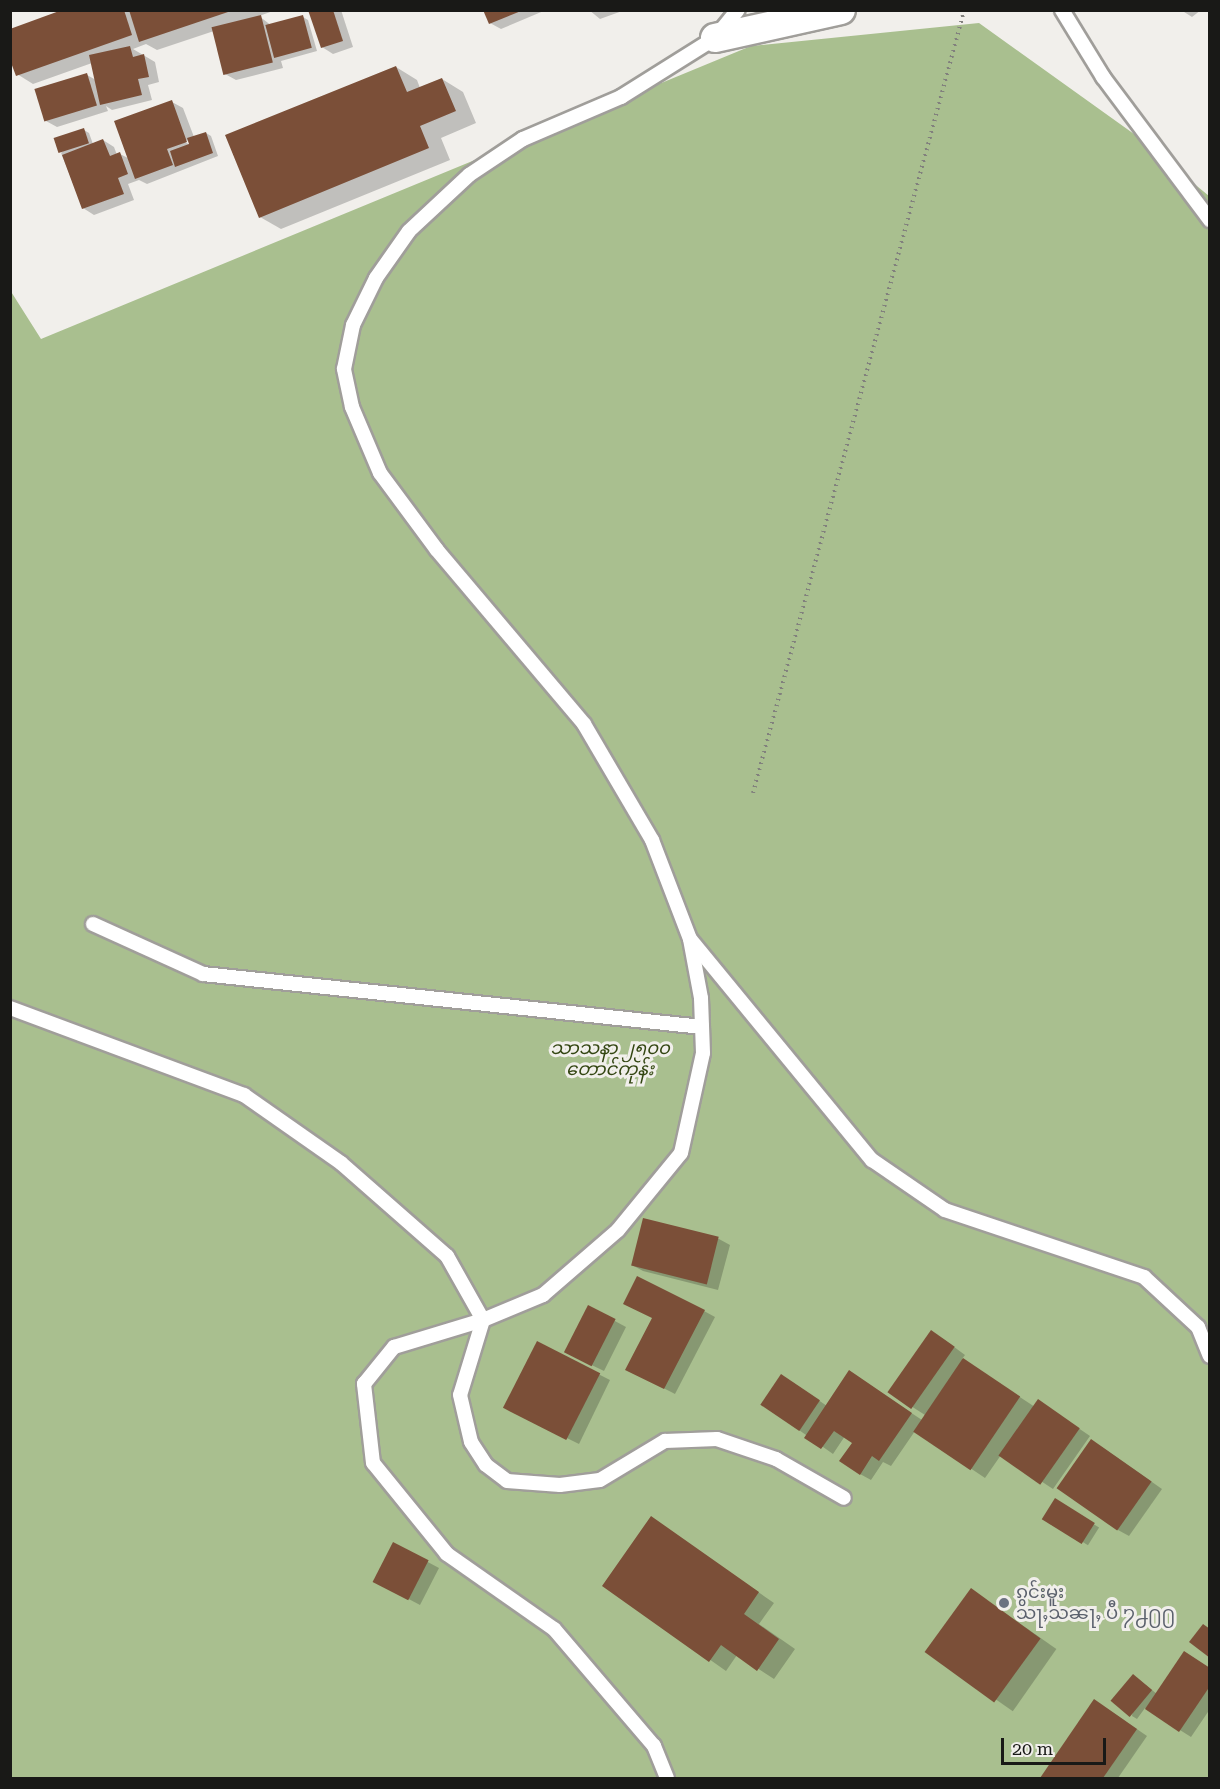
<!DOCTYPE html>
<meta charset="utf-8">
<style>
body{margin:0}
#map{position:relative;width:1220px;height:1789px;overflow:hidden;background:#f1efeb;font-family:"Roboto Serif","Noto Sans Myanmar",serif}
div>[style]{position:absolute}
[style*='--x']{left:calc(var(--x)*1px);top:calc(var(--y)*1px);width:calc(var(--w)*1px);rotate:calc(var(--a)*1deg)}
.forest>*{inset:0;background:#a9bf8f}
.shadow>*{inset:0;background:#0003;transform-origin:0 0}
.building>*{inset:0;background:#7b4f38;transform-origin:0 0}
.path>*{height:4px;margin-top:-2px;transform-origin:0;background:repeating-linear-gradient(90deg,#81807d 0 1.5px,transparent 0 6px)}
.roads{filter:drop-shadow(2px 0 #a09e9a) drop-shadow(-2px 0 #a09e9a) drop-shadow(0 2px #a09e9a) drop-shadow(0 -2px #a09e9a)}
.lane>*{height:14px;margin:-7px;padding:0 7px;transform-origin:7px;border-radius:7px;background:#fff}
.street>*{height:28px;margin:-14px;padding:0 14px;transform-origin:14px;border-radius:14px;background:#fff}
.dots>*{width:16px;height:16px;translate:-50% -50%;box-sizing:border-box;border:3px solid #f1efeb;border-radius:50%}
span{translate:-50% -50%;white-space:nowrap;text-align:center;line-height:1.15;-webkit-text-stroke:6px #f1efeb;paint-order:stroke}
.park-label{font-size:18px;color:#334612;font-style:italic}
.worship-label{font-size:18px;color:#5b616d}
.left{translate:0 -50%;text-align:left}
.frame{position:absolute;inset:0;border:12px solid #191917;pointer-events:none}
.scale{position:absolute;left:1001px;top:1738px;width:105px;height:27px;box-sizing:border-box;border:3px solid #191917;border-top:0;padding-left:8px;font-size:18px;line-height:21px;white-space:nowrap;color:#191917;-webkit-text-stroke:4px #f1efeb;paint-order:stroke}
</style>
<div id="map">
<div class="forest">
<div style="clip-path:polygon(979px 23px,1134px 134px,1209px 196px,1209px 1778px,11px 1778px,10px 290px,41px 339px,751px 46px)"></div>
</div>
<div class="shadow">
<div style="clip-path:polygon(67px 10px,276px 10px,259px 16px,272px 26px,303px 17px,308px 20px,317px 51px,281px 61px,283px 68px,236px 80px,225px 74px,214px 31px,157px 50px,146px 44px,133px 49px,155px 62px,159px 82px,148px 85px,152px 100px,112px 110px,106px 106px,108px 111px,57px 127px,46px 121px,87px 75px,96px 80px,92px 63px,33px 84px,17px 74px)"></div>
<div style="clip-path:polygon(310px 10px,341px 10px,353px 47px,333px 54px,322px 47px)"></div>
<div style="clip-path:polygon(485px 10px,546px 10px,501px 29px,490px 23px)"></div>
<div style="clip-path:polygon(589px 10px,625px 10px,600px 19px)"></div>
<div style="clip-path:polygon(1181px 10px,1201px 10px,1192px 17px)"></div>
<div style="clip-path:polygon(396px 67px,417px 80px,420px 88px,442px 79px,463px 92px,476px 123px,441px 138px,450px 160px,281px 229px,260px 217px)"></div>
<div style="clip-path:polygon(evenodd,172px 102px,183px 108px,194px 137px,206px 133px,211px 136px,218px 156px,147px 184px,139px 180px,128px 184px,134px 200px,94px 215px,83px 208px,61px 153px,84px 130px,89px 133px,93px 144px,103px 140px,114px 147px,117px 155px,120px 154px,130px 159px,172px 102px,181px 137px,190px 142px,190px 145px,180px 139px,181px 137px)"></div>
<div style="clip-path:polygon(644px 1219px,719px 1239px,730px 1245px,718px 1290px,643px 1271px,632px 1265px)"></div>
<div style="clip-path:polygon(589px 1307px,626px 1327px,604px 1371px,577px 1358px)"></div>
<div style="clip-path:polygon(704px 1311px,715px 1317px,675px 1394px,638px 1375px)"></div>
<div style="clip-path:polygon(942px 1338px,965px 1355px,962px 1359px,1035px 1407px,1049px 1408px,1090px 1436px,1053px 1489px,1001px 1455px,985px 1478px,915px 1431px,891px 1466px,883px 1462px,871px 1480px,860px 1474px,854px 1442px,845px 1436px,833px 1454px,762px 1404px,792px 1382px,827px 1406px,860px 1379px,922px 1420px,925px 1415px,889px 1392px)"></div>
<div style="clip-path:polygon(537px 1343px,610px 1380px,579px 1444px,516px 1413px)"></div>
<div style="clip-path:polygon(1102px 1447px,1162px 1489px,1129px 1536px,1118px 1530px)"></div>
<div style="left:1055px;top:1500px;width:52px;height:21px;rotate:32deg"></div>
<div style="clip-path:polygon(651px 1518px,774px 1603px,759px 1624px,795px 1649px,774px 1679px,737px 1655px,726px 1671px,604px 1585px)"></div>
<div style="clip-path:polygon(394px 1544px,439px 1568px,420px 1605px,386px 1587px)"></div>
<div style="left:972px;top:1590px;width:103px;height:76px;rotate:35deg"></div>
<div style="clip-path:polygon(1210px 1669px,1210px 1709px,1191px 1737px,1145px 1708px,1137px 1719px,1132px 1716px,1138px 1679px,1157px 1694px)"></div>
<div style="clip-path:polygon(1105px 1707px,1147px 1736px,1118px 1778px,1043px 1777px)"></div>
</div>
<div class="building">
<div style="clip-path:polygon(62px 10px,124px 10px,132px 35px,16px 76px,10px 60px,10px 29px)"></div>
<div style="clip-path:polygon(129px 10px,231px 10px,231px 11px,139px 42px)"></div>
<div style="clip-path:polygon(308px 10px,333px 10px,343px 41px,321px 48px)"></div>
<div style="clip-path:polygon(483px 10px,521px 10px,521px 11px,489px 24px)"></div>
<div style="left:261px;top:15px;width:49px;height:51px;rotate:76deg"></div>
<div style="left:303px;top:15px;width:34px;height:39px;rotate:75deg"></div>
<div style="clip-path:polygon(130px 46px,133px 57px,144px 54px,149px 77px,138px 79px,142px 95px,100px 105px,89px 55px)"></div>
<div style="clip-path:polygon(396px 66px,407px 92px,442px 78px,456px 111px,420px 126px,429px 148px,259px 218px,225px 135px)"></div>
<div style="left:87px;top:73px;width:34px;height:55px;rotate:73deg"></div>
<div style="clip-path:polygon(172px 100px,187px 142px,167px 149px,173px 165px,135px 179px,114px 121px)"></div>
<div style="left:84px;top:128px;width:16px;height:32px;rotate:72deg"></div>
<div style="clip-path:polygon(206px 132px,213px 153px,175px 167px,170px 151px,189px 144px,187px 138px)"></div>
<div style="clip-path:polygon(103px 139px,110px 156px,120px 152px,128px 174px,118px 178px,124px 194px,82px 209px,62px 155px)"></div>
<div style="left:643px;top:1218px;width:78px;height:49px;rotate:14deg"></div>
<div style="clip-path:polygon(637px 1276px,705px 1310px,664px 1389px,625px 1370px,652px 1318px,623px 1304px)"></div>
<div style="left:588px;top:1305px;width:31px;height:53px;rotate:27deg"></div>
<div style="left:931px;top:1330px;width:29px;height:76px;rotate:35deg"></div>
<div style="left:537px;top:1341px;width:71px;height:75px;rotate:27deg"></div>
<div style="left:963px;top:1358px;width:69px;height:89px;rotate:34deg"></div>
<div style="clip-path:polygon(849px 1370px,912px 1413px,879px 1461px,872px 1456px,860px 1475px,839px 1461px,852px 1443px,834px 1431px,821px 1449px,804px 1438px)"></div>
<div style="left:781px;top:1374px;width:47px;height:37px;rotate:34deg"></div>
<div style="left:1038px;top:1399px;width:51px;height:69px;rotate:35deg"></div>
<div style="left:1091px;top:1439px;width:74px;height:60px;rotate:35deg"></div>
<div style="left:1055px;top:1498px;width:47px;height:25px;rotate:32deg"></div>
<div style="clip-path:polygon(651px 1516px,759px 1592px,744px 1614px,779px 1639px,757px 1671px,721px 1645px,709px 1662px,602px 1586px)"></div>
<div style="left:393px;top:1542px;width:40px;height:45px;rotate:27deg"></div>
<div style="left:971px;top:1588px;width:86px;height:79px;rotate:36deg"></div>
<div style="clip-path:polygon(1203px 1624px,1210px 1629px,1210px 1658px,1189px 1642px)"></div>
<div style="clip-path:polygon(1184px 1651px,1210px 1668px,1210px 1686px,1179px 1732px,1145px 1709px)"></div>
<div style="left:1133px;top:1674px;width:25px;height:35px;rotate:40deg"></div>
<div style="clip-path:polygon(1094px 1699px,1137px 1729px,1103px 1778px,1040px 1778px)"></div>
</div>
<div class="path">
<div style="--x:753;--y:793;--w:810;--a:-74.9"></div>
</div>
<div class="roads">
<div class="lane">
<div style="--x:1062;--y:10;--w:79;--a:58.5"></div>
<div style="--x:1103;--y:77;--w:179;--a:53.2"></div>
<div style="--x:93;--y:924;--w:121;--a:24.4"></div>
<div style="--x:203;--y:974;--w:502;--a:6.06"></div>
<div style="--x:691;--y:940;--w:285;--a:50.6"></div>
<div style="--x:872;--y:1160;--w:88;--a:34.4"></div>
<div style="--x:945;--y:1210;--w:210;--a:18.6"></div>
<div style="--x:1144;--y:1277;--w:74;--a:42.8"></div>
<div style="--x:1198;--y:1327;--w:31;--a:68"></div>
<div style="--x:10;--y:1008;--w:250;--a:20.4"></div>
<div style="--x:244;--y:1095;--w:118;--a:35"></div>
<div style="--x:341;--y:1163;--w:141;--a:41.3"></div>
<div style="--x:447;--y:1256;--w:73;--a:60.6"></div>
<div style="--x:483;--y:1320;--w:78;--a:107"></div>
<div style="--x:460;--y:1395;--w:48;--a:76.8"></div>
<div style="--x:471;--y:1442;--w:27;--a:57"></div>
<div style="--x:486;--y:1465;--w:26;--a:37"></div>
<div style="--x:507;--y:1481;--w:53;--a:4.3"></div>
<div style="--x:560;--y:1485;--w:40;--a:-7.1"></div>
<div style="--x:600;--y:1480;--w:76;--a:-31"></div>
<div style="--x:665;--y:1441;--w:52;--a:-2.2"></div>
<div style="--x:717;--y:1439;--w:62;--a:18.7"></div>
<div style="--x:776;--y:1459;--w:78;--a:29.8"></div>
<div style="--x:667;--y:1778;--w:35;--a:-112"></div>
<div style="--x:654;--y:1746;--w:154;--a:-130.5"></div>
<div style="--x:554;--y:1629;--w:131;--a:-145"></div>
<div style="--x:447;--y:1554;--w:117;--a:-129.1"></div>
<div style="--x:373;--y:1463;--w:80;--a:-96.5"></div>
<div style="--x:364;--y:1384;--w:48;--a:-51"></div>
<div style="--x:394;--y:1347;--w:93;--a:-16.9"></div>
<div style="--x:483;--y:1320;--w:65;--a:-22.6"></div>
<div style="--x:543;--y:1295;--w:99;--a:-40.9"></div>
<div style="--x:618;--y:1230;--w:99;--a:-50.7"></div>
<div style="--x:681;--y:1153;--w:102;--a:-77.6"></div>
<div style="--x:703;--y:1053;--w:55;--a:-92.1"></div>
<div style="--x:701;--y:998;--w:60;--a:-100.6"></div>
<div style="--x:690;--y:939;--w:106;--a:-111"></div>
<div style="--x:652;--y:840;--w:134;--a:-120.4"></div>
<div style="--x:584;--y:724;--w:228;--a:-130.2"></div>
<div style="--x:437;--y:550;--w:96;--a:-126.5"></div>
<div style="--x:380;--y:473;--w:72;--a:-113"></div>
<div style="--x:352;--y:407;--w:39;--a:-102"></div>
<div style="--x:344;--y:369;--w:45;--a:-78.4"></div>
<div style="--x:353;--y:325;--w:52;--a:-63.9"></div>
<div style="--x:376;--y:278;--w:57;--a:-54.9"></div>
<div style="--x:409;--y:231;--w:82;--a:-43"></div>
<div style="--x:469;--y:175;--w:65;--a:-33.7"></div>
<div style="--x:523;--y:139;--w:107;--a:-23.2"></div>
<div style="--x:621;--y:97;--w:111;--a:-32.1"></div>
<div style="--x:715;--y:38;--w:36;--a:-51"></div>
</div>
<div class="street">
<div style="--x:715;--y:38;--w:129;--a:-12.5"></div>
</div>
</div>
<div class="dots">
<div style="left:1004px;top:1603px;background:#6b7280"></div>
</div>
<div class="park-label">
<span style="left:610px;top:1059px">သာသနာ ၂၅၀၀<br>တောင်ကုန်း</span>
</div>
<div class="worship-label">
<span class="left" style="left:1016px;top:1603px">ၵွင်းမူး<br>သႃႇသၼႃႇ ပီ ႒႕႐႐</span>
</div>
<div class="frame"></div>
<div class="scale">20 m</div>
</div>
